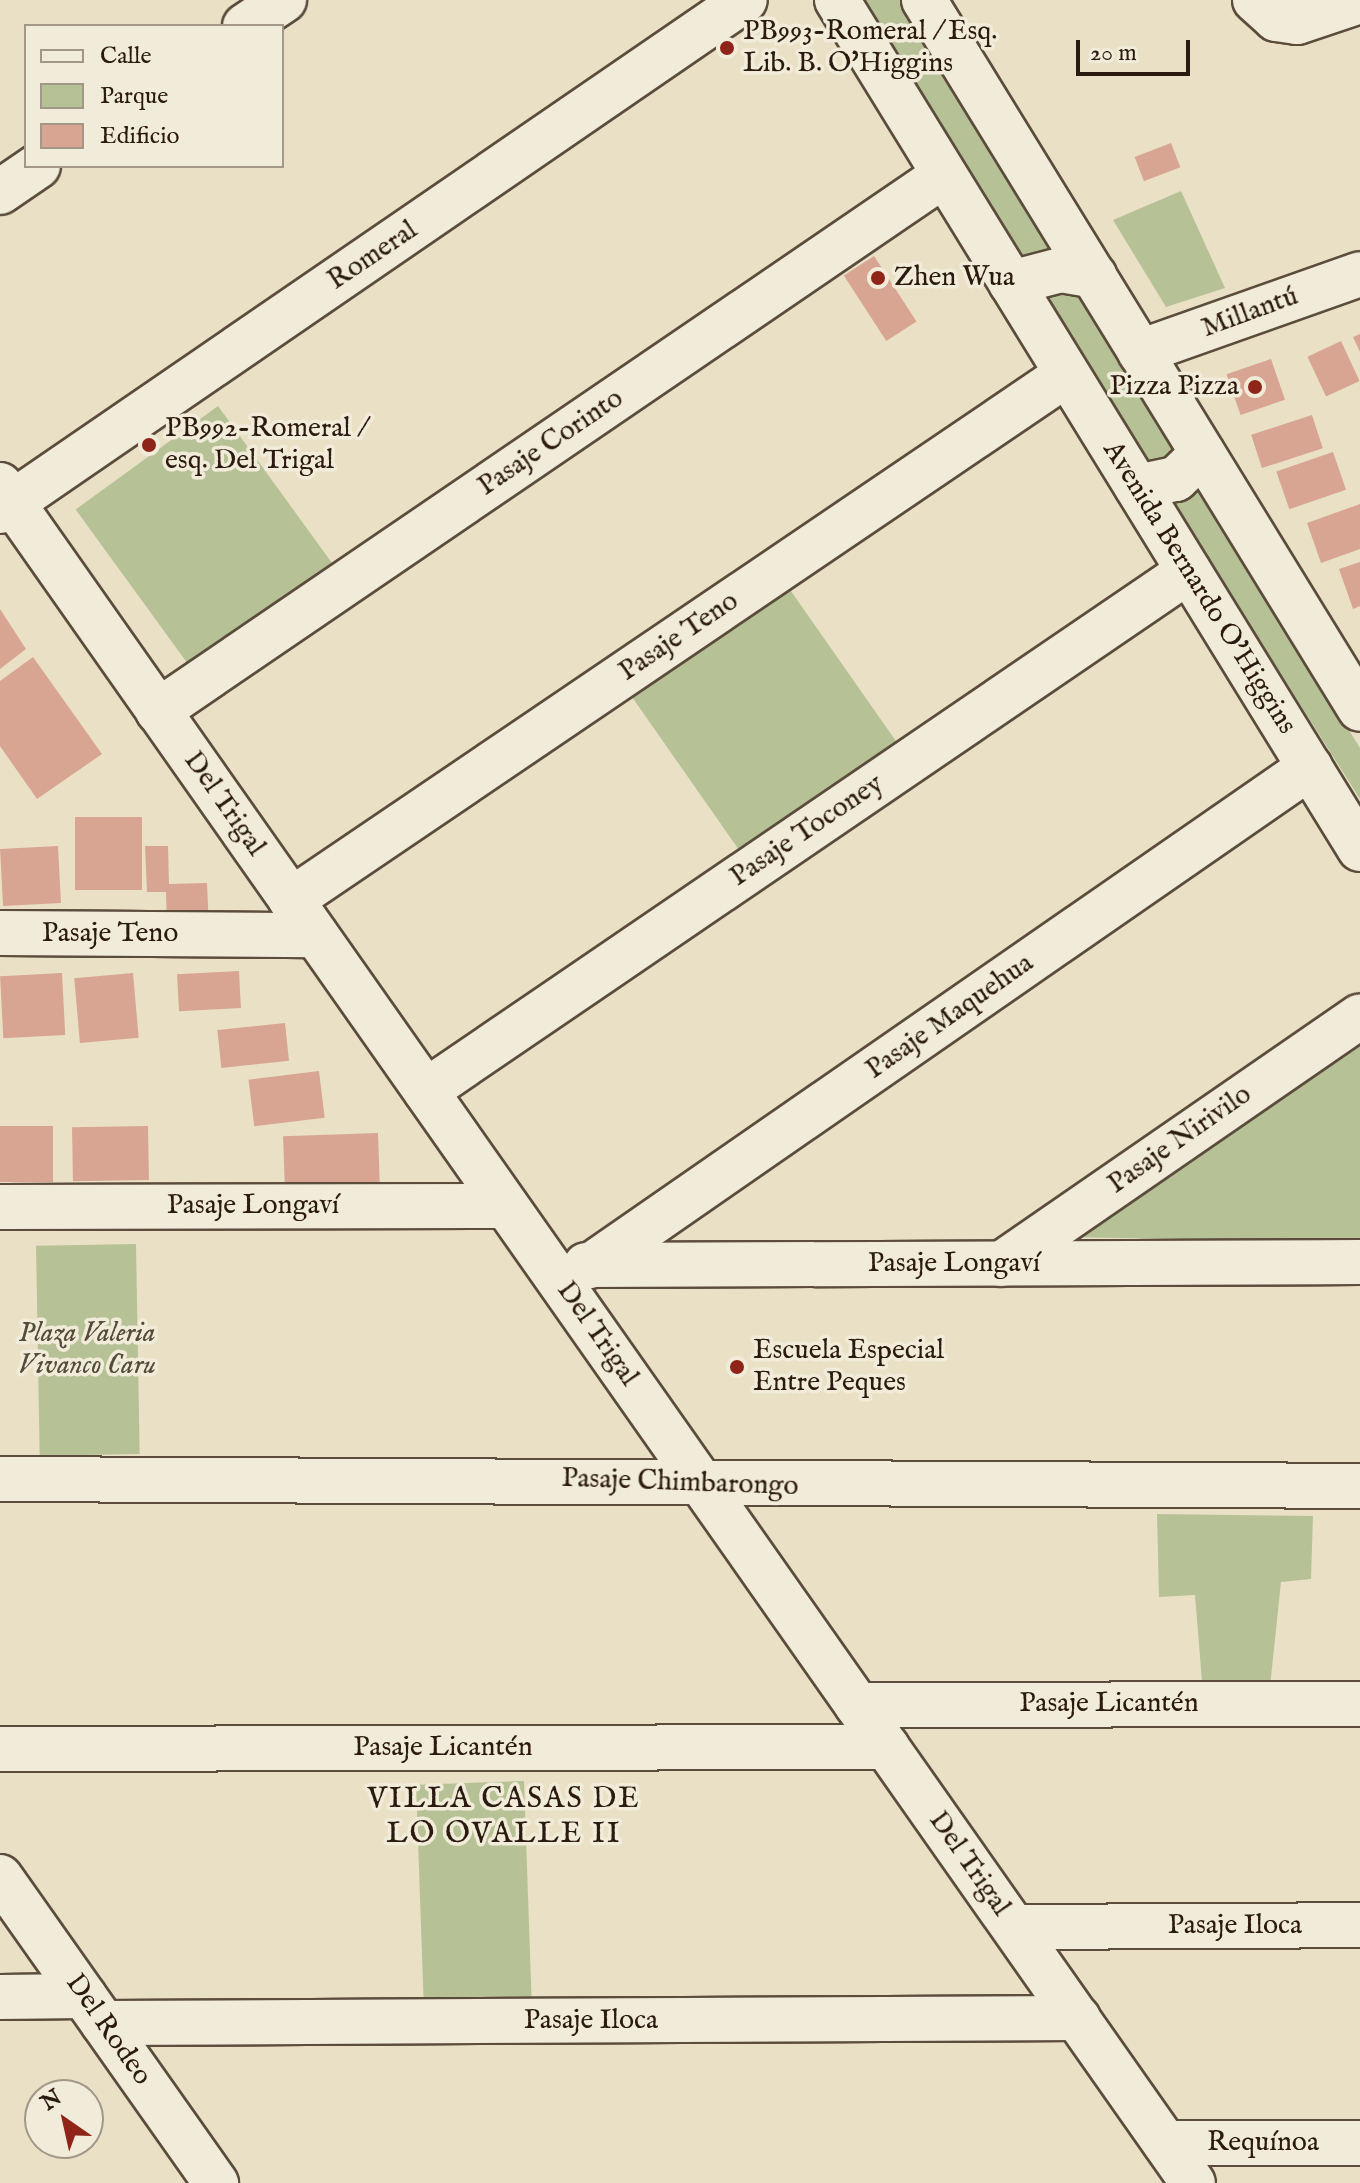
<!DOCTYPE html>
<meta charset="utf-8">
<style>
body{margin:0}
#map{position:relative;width:1360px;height:2183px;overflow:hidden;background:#eae0c5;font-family:"IM FELL English",serif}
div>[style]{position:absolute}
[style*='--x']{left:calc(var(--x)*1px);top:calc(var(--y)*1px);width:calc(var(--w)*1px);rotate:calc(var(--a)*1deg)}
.green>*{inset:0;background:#b6c296;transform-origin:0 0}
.building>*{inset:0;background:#d8a592;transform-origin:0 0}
.roads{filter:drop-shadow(2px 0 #5b4c3c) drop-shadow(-2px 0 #5b4c3c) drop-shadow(0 2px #5b4c3c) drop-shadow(0 -2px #5b4c3c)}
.minor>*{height:44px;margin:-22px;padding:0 22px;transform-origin:22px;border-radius:22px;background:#f1ebd9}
.tertiary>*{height:44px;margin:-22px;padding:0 22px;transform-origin:22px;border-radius:22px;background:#f1ebd9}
.secondary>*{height:44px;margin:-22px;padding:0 22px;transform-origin:22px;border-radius:22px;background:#f1ebd9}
.dots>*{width:22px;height:22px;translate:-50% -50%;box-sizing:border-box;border:4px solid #f1ebd9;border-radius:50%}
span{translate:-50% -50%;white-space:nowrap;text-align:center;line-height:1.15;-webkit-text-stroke:7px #f1ebd9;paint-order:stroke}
.poi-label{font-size:28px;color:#2b1a0f}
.left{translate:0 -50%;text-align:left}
.right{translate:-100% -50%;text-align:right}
.street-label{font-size:28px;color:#2b1a0f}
.park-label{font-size:28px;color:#554c38;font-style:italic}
.neighbourhood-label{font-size:30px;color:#2b1a0f;letter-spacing:2px}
.legend{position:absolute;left:24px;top:24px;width:260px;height:144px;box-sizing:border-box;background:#f1ebd9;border:2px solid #a29788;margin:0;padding:10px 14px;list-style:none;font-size:24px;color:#2b1a0f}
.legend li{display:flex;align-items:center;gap:16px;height:40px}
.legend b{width:40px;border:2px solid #a29788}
.north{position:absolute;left:24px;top:2079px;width:80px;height:80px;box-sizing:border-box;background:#f1ebd9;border:2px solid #a29788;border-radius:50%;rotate:326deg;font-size:22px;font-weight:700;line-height:32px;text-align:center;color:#2b1a0f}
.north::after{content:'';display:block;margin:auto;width:28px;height:36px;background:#8f2418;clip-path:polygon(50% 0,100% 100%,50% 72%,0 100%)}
.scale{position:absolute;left:1076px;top:40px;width:114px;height:36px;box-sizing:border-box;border:4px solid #2b1a0f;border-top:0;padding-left:10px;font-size:24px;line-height:28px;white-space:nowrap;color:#2b1a0f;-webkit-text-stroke:6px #f1ebd9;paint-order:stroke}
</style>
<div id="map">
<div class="green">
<div style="clip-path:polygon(859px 0,901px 0,1063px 252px,1023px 264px)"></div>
<div style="clip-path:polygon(1181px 191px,1225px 288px,1166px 307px,1113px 220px)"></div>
<div style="clip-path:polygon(1074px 279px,1181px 443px,1163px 469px,1146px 462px,1042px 300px)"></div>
<div style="left:218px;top:406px;width:202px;height:176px;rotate:54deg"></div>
<div style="clip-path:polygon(1195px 479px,1360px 748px,1360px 799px,1166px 493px)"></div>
<div style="left:779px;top:574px;width:212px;height:191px;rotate:55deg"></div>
<div style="clip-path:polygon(1360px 1033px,1360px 1242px,1059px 1237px)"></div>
<div style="left:136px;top:1244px;width:210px;height:100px;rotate:89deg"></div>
<div style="clip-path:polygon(1157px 1514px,1313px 1516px,1311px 1579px,1281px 1582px,1269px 1696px,1203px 1694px,1195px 1595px,1159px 1597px)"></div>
<div style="left:524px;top:1781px;width:222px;height:108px;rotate:88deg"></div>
</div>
<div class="building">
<div style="left:1171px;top:143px;width:26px;height:39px;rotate:69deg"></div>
<div style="left:874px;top:256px;width:78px;height:36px;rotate:57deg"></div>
<div style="clip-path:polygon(1360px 334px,1360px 352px,1353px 337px)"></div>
<div style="left:1341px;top:341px;width:44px;height:37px;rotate:65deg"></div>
<div style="left:1271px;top:359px;width:43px;height:47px;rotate:71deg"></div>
<div style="left:1312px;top:415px;width:35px;height:64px;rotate:72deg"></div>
<div style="left:1333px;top:452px;width:40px;height:60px;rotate:71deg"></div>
<div style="clip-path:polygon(1360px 504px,1360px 549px,1321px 563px,1307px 523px)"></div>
<div style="clip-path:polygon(1360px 562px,1360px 606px,1353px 609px,1339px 569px)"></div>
<div style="clip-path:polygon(0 609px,26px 649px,0 669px)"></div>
<div style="clip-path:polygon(33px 657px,102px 754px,37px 799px,0 746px,0 681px)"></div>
<div style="left:75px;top:817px;width:67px;height:73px"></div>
<div style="left:58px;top:846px;width:57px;height:58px;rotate:87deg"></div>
<div style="clip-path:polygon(145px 846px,168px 846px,169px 884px,207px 883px,209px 929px,167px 930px,166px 892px,147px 892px)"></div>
<div style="left:239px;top:971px;width:37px;height:62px;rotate:87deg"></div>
<div style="left:62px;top:973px;width:62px;height:62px;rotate:87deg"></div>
<div style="left:133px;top:973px;width:65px;height:59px;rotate:85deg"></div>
<div style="left:285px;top:1023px;width:38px;height:68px;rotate:84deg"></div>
<div style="left:319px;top:1071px;width:47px;height:71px;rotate:83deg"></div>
<div style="left:0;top:1126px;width:53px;height:56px"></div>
<div style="left:148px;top:1126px;width:54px;height:76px;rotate:89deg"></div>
<div style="left:378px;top:1133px;width:58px;height:95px;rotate:88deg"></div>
</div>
<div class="roads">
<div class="minor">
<div style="--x:1255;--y:0;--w:28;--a:42"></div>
<div style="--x:1276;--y:19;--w:21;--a:8"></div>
<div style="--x:1297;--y:22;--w:66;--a:-18.4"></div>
<div style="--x:245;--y:26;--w:47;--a:-33.7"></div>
<div style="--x:0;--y:192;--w:46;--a:-34.4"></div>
<div style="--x:1140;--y:352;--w:233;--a:-19.5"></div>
<div style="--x:0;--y:485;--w:2075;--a:54.91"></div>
<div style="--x:158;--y:711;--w:951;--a:-34.29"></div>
<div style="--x:291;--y:900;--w:937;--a:-34.13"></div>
<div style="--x:0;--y:933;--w:316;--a:0.4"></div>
<div style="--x:426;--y:1091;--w:923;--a:-34.28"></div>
<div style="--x:0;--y:1207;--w:506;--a:-0.11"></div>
<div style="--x:1001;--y:1264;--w:436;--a:-34.6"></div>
<div style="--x:586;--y:1265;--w:774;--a:-0.22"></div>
<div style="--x:590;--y:1266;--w:876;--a:-34.72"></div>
<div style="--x:0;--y:1479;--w:1360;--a:0.29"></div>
<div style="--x:857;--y:1705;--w:503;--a:-0.11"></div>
<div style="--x:0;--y:1749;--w:887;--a:-0.13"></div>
<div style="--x:0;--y:1877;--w:375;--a:54.8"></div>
<div style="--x:1014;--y:1927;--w:346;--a:-0.3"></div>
<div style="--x:0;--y:1997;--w:84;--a:-0.7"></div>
<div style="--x:103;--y:2023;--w:975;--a:-0.29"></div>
<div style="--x:1165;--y:2143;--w:195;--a:0"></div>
</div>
<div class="tertiary">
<div style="--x:0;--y:511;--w:903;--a:-34.45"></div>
</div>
<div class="secondary">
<div style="--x:837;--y:0;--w:997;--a:58.37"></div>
<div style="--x:924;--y:0;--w:832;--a:58.41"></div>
<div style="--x:1011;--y:283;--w:52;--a:-14.6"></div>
<div style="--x:1061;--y:270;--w:34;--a:10"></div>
<div style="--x:1137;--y:487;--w:40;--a:-12"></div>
<div style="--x:1176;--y:479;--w:37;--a:-44"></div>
</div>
</div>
<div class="dots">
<div style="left:727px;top:48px;background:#8f2418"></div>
<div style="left:878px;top:278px;background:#8f2418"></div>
<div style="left:1255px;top:387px;background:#8f2418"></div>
<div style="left:149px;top:445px;background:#8f2418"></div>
<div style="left:737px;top:1367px;background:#8f2418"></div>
</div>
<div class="poi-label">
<span class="left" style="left:743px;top:48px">PB993-Romeral / Esq.<br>Lib. B. O'Higgins</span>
<span class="left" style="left:894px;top:278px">Zhen Wua</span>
<span class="right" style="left:1239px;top:387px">Pizza Pizza</span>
<span class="left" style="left:165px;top:445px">PB992-Romeral /<br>esq. Del Trigal</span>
<span class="left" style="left:753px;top:1367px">Escuela Especial<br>Entre Peques</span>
</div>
<div class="street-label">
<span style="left:373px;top:256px;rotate:-34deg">Romeral</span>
<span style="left:1250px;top:313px;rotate:-20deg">Millantú</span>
<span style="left:551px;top:443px;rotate:-34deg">Pasaje Corinto</span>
<span style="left:1199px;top:588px;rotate:58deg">Avenida Bernardo O'Higgins</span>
<span style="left:679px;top:637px;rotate:-34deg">Pasaje Teno</span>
<span style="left:224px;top:804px;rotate:55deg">Del Trigal</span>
<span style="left:807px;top:831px;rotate:-34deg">Pasaje Toconey</span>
<span style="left:110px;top:934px">Pasaje Teno</span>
<span style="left:950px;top:1017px;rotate:-35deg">Pasaje Maquehua</span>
<span style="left:1180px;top:1140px;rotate:-35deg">Pasaje Nirivilo</span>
<span style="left:253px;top:1206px">Pasaje Longaví</span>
<span style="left:954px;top:1264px">Pasaje Longaví</span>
<span style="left:597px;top:1334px;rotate:55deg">Del Trigal</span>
<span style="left:680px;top:1483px;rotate:2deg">Pasaje Chimbarongo</span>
<span style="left:1109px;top:1704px">Pasaje Licantén</span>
<span style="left:443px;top:1748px">Pasaje Licantén</span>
<span style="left:969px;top:1864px;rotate:55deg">Del Trigal</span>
<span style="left:1235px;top:1926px">Pasaje Iloca</span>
<span style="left:591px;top:2021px">Pasaje Iloca</span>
<span style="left:108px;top:2030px;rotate:55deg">Del Rodeo</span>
<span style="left:1263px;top:2143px">Requínoa</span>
</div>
<div class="park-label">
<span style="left:87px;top:1350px">Plaza Valeria<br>Vivanco Caru</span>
</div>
<div class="neighbourhood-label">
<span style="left:504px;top:1816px">VILLA CASAS DE<br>LO OVALLE II</span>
</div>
<ul class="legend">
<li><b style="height:10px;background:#f1ebd9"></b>Calle</li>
<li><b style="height:22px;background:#b6c296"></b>Parque</li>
<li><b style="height:22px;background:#d8a592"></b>Edificio</li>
</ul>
<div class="north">N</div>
<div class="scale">20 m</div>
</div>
